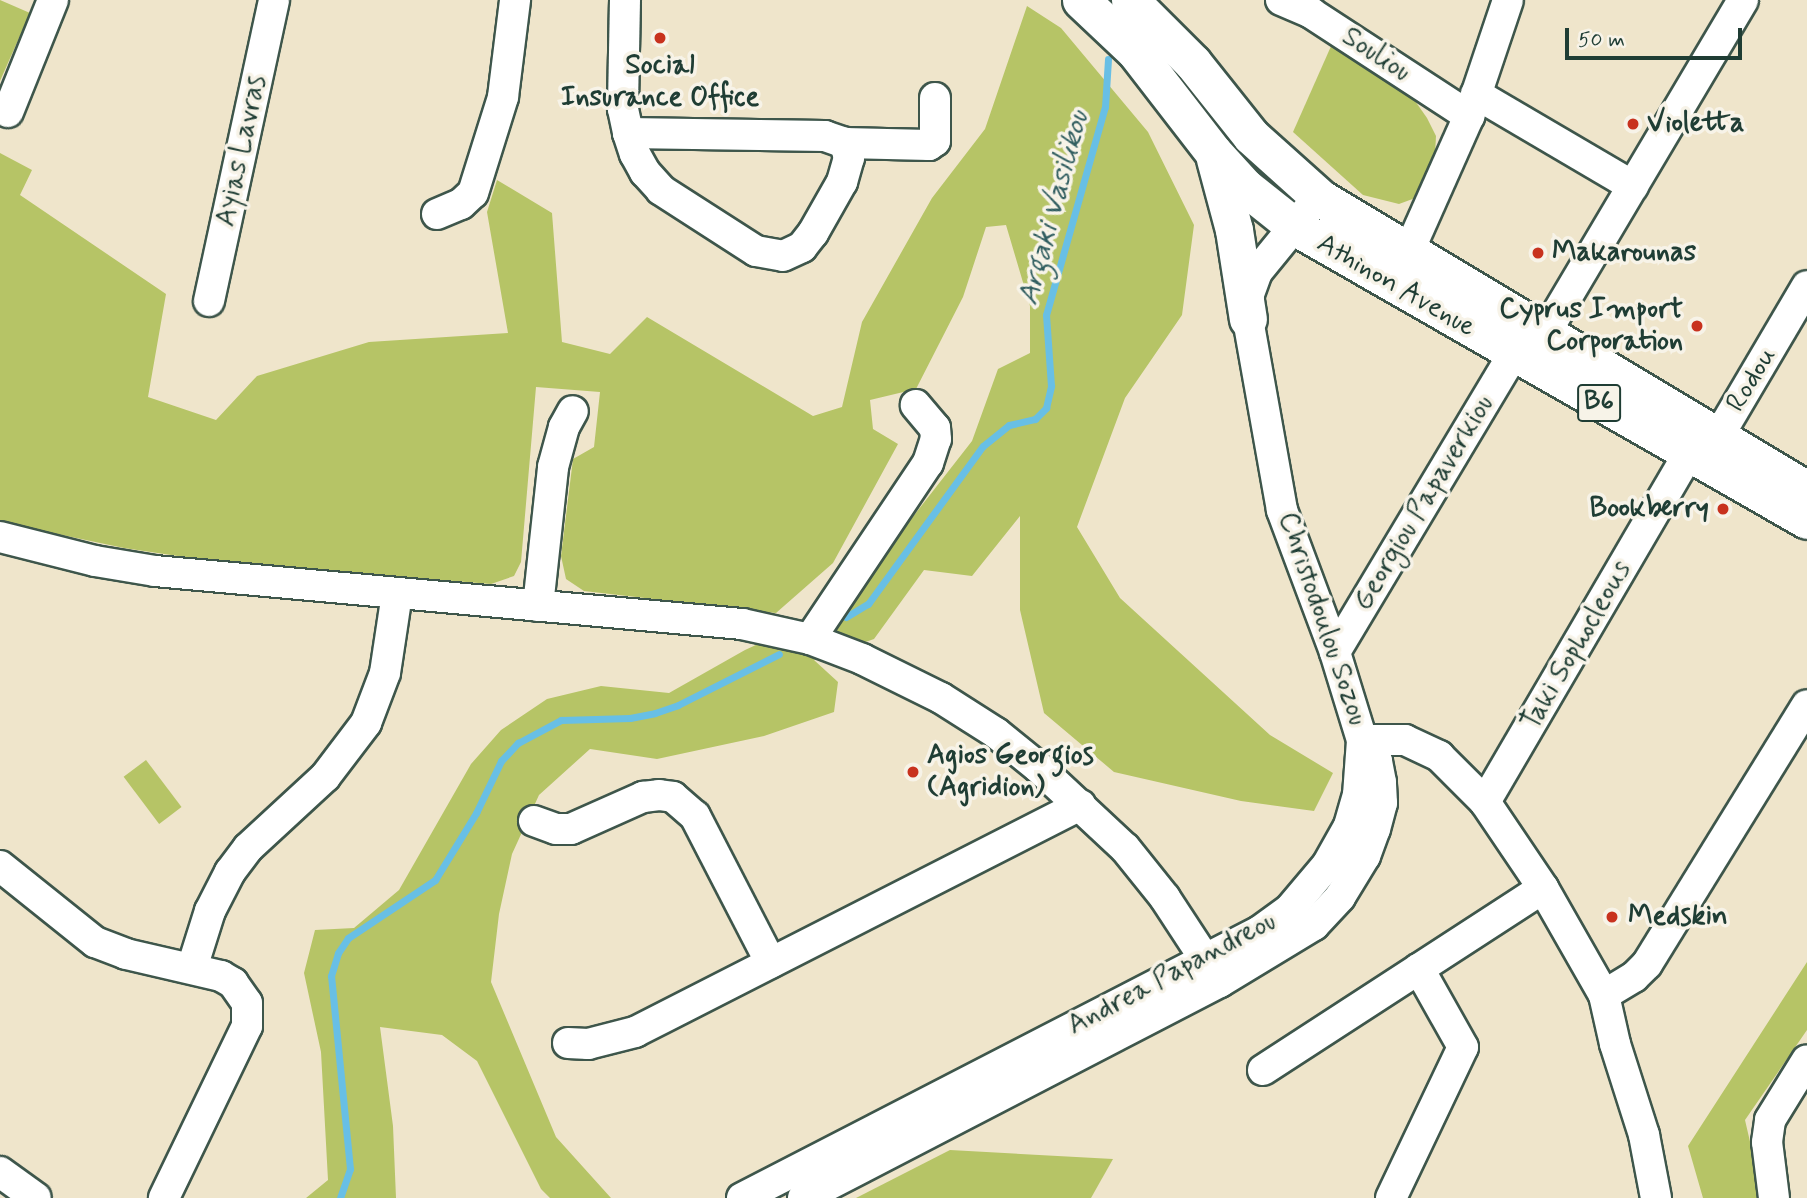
<!DOCTYPE html>
<style>
body{margin:0}
#map{position:relative;width:1807px;height:1198px;overflow:hidden;background:#efe5cb;font-family:Mynerve,sans-serif}
div>[style]{position:absolute}
[style*='--x']{left:calc(var(--x)*1px);top:calc(var(--y)*1px);width:calc(var(--w)*1px);rotate:calc(var(--a)*1deg)}
.green>*{inset:0;background:#b6c466;transform-origin:0 0}
.stream>*{height:7px;margin:-3.5px;padding:0 3.5px;transform-origin:3.5px;border-radius:3.5px;background:#68bfe5}
.roads{filter:drop-shadow(2px 0 #3e564b) drop-shadow(-2px 0 #3e564b) drop-shadow(0 2px #3e564b) drop-shadow(0 -2px #3e564b)}
.minor>*{height:30px;margin:-15px;padding:0 15px;transform-origin:15px;border-radius:15px;background:#fff}
.major>*{height:37px;margin:-18.5px;padding:0 18.5px;transform-origin:18.5px;border-radius:18.5px;background:#fff}
.dots>*{width:19px;height:19px;translate:-50% -50%;box-sizing:border-box;border:4px solid #f7f3e8;border-radius:50%}
span{translate:-50% -50%;white-space:nowrap;text-align:center;line-height:1.15;-webkit-text-stroke:7px #f7f3e8;paint-order:stroke}
.shield-label span{padding:2px 5px;background:#f7f3e8;border:2px solid;border-radius:5px;-webkit-text-stroke-width:0}
.shield-label{font-size:26px;color:#1f3d34;font-weight:700}
.street-label{font-size:28px;color:#1f3d34}
.poi-label{font-size:28px;color:#1f3d34;font-weight:700}
.left{translate:0 -50%;text-align:left}
.right{translate:-100% -50%;text-align:right}
.water-label{font-size:30px;color:#315e60;font-style:italic}
.scale{position:absolute;left:1565px;top:28px;width:177px;height:32px;box-sizing:border-box;border:4px solid #1f3d34;border-top:0;padding-left:9px;font-size:21px;line-height:24px;white-space:nowrap;color:#1f3d34;-webkit-text-stroke:5px #f7f3e8;paint-order:stroke}
</style>
<div id="map">
<div class="green">
<div style="clip-path:polygon(0 0,30px 13px,0 81px)"></div>
<div style="clip-path:polygon(1027px 6px,1061px 28px,1148px 132px,1194px 225px,1182px 315px,1125px 398px,1077px 527px,1120px 598px,1270px 735px,1333px 773px,1314px 811px,1241px 801px,1114px 772px,1044px 713px,1020px 610px,1020px 516px,972px 576px,924px 570px,874px 639px,814px 660px,838px 682px,834px 712px,764px 736px,657px 759px,590px 749px,539px 795px,512px 854px,499px 914px,491px 982px,556px 1137px,611px 1198px,550px 1198px,541px 1189px,477px 1061px,442px 1035px,380px 1027px,393px 1126px,396px 1198px,306px 1198px,328px 1180px,321px 1052px,304px 973px,315px 930px,354px 928px,399px 890px,471px 764px,501px 730px,547px 699px,601px 686px,669px 693px,745px 650px,844px 605px,972px 441px,998px 369px,1030px 353px,1030px 306px,1006px 225px,986px 227px,963px 297px,916px 389px,870px 400px,873px 429px,898px 444px,833px 563px,776px 613px,584px 591px,566px 579px,561px 556px,573px 459px,594px 447px,600px 392px,536px 387px,521px 562px,514px 576px,491px 584px,218px 562px,124px 548px,0 522px,0 153px,32px 170px,20px 195px,166px 294px,148px 397px,216px 420px,257px 376px,369px 342px,508px 333px,487px 212px,497px 180px,552px 213px,562px 342px,610px 354px,647px 317px,813px 416px,842px 407px,862px 322px,932px 198px,985px 129px)"></div>
<div style="clip-path:polygon(1332px 44px,1406px 88px,1427px 118px,1436px 136px,1434px 173px,1418px 197px,1399px 204px,1363px 195px,1293px 132px)"></div>
<div style="left:146px;top:760px;width:59px;height:28px;rotate:53deg"></div>
<div style="clip-path:polygon(1807px 962px,1807px 1030px,1745px 1120px,1763px 1198px,1703px 1198px,1688px 1146px)"></div>
<div style="clip-path:polygon(950px 1150px,1113px 1159px,1091px 1198px,856px 1198px)"></div>
</div>
<div class="stream">
<div style="--x:846;--y:617;--w:26;--a:-31"></div>
<div style="--x:868;--y:604;--w:195;--a:-54"></div>
<div style="--x:983;--y:446;--w:33;--a:-39"></div>
<div style="--x:1009;--y:425;--w:27;--a:-13"></div>
<div style="--x:1035;--y:419;--w:16;--a:-45"></div>
<div style="--x:1046;--y:408;--w:23;--a:-77"></div>
<div style="--x:1051;--y:386;--w:71;--a:-94"></div>
<div style="--x:1046;--y:315;--w:216;--a:-74.2"></div>
<div style="--x:1105;--y:107;--w:48;--a:-86.4"></div>
<div style="--x:340;--y:1198;--w:31;--a:-71"></div>
<div style="--x:350;--y:1169;--w:194;--a:-95.6"></div>
<div style="--x:331;--y:976;--w:24;--a:-73"></div>
<div style="--x:338;--y:953;--w:18;--a:-56"></div>
<div style="--x:348;--y:938;--w:105;--a:-33.7"></div>
<div style="--x:435;--y:880;--w:79;--a:-58.5"></div>
<div style="--x:476;--y:813;--w:58;--a:-64.3"></div>
<div style="--x:501;--y:761;--w:25;--a:-47"></div>
<div style="--x:518;--y:743;--w:49;--a:-28.1"></div>
<div style="--x:561;--y:720;--w:69;--a:-1.7"></div>
<div style="--x:630;--y:718;--w:25;--a:-11"></div>
<div style="--x:655;--y:713;--w:24;--a:-19"></div>
<div style="--x:678;--y:705;--w:113;--a:-26.8"></div>
</div>
<div class="roads">
<div class="minor">
<div style="--x:625;--y:0;--w:109;--a:91.1"></div>
<div style="--x:623;--y:109;--w:25;--a:78"></div>
<div style="--x:628;--y:133;--w:22;--a:72"></div>
<div style="--x:635;--y:154;--w:21;--a:61"></div>
<div style="--x:645;--y:172;--w:24;--a:48"></div>
<div style="--x:661;--y:190;--w:113;--a:32.7"></div>
<div style="--x:756;--y:251;--w:27;--a:10"></div>
<div style="--x:783;--y:256;--w:21;--a:-25"></div>
<div style="--x:802;--y:247;--w:18;--a:-52"></div>
<div style="--x:813;--y:233;--w:59;--a:-60.4"></div>
<div style="--x:842;--y:182;--w:25;--a:-74"></div>
<div style="--x:849;--y:158;--w:16;--a:-105"></div>
<div style="--x:845;--y:143;--w:21;--a:-161"></div>
<div style="--x:825;--y:136;--w:197;--a:-179.1"></div>
<div style="--x:1281;--y:0;--w:33;--a:23"></div>
<div style="--x:1311;--y:13;--w:189;--a:33.1"></div>
<div style="--x:1476;--y:94;--w:182;--a:30.4"></div>
<div style="--x:8;--y:112;--w:121;--a:-68.1"></div>
<div style="--x:845;--y:143;--w:84;--a:1.4"></div>
<div style="--x:929;--y:145;--w:7;--a:-34"></div>
<div style="--x:935;--y:141;--w:43;--a:-90"></div>
<div style="--x:437;--y:214;--w:26;--a:-23"></div>
<div style="--x:461;--y:204;--w:16;--a:-43"></div>
<div style="--x:473;--y:193;--w:101;--a:-72.6"></div>
<div style="--x:503;--y:97;--w:98;--a:-82.9"></div>
<div style="--x:1400;--y:271;--w:170;--a:-66"></div>
<div style="--x:1469;--y:116;--w:122;--a:-71.4"></div>
<div style="--x:209;--y:301;--w:308;--a:-77.8"></div>
<div style="--x:1546;--y:332;--w:386;--a:-59.3"></div>
<div style="--x:1718;--y:437;--w:175;--a:-59.5"></div>
<div style="--x:0;--y:537;--w:98;--a:14.2"></div>
<div style="--x:95;--y:561;--w:61;--a:9.5"></div>
<div style="--x:155;--y:571;--w:589;--a:5.16"></div>
<div style="--x:742;--y:624;--w:70;--a:12.4"></div>
<div style="--x:810;--y:639;--w:56;--a:21"></div>
<div style="--x:862;--y:659;--w:88;--a:26.3"></div>
<div style="--x:941;--y:698;--w:65;--a:32.5"></div>
<div style="--x:996;--y:733;--w:54;--a:39"></div>
<div style="--x:1038;--y:767;--w:119;--a:43"></div>
<div style="--x:1125;--y:848;--w:64;--a:51.3"></div>
<div style="--x:1165;--y:898;--w:100;--a:56.8"></div>
<div style="--x:538;--y:606;--w:140;--a:-83.8"></div>
<div style="--x:553;--y:467;--w:41;--a:-74.6"></div>
<div style="--x:564;--y:427;--w:18;--a:-61"></div>
<div style="--x:810;--y:639;--w:212;--a:-56.2"></div>
<div style="--x:928;--y:463;--w:25;--a:-72"></div>
<div style="--x:936;--y:439;--w:11;--a:-95"></div>
<div style="--x:935;--y:428;--w:30;--a:-130"></div>
<div style="--x:1335;--y:652;--w:347;--a:-59.1"></div>
<div style="--x:1362;--y:740;--w:43;--a:0"></div>
<div style="--x:1405;--y:740;--w:38;--a:25"></div>
<div style="--x:1439;--y:756;--w:65;--a:45"></div>
<div style="--x:1485;--y:802;--w:104;--a:56"></div>
<div style="--x:1543;--y:888;--w:123;--a:60.3"></div>
<div style="--x:1604;--y:995;--w:50;--a:77.3"></div>
<div style="--x:1615;--y:1044;--w:96;--a:72.3"></div>
<div style="--x:1644;--y:1135;--w:64;--a:79.2"></div>
<div style="--x:1485;--y:802;--w:403;--a:-59.7"></div>
<div style="--x:534;--y:821;--w:23;--a:20"></div>
<div style="--x:556;--y:829;--w:15;--a:0"></div>
<div style="--x:571;--y:829;--w:79;--a:-24"></div>
<div style="--x:643;--y:797;--w:16;--a:-7"></div>
<div style="--x:659;--y:795;--w:14;--a:8"></div>
<div style="--x:673;--y:797;--w:29;--a:41"></div>
<div style="--x:695;--y:816;--w:165;--a:62.7"></div>
<div style="--x:0;--y:866;--w:122;--a:38.7"></div>
<div style="--x:95;--y:942;--w:33;--a:21"></div>
<div style="--x:126;--y:954;--w:98;--a:13"></div>
<div style="--x:221;--y:976;--w:14;--a:30"></div>
<div style="--x:233;--y:983;--w:24;--a:55"></div>
<div style="--x:247;--y:1003;--w:23;--a:90"></div>
<div style="--x:247;--y:1026;--w:191;--a:115.8"></div>
<div style="--x:192;--y:968;--w:60;--a:-72.5"></div>
<div style="--x:210;--y:911;--w:44;--a:-62.9"></div>
<div style="--x:230;--y:872;--w:30;--a:-53"></div>
<div style="--x:248;--y:848;--w:105;--a:-42.7"></div>
<div style="--x:325;--y:777;--w:68;--a:-52.8"></div>
<div style="--x:366;--y:723;--w:53;--a:-69.2"></div>
<div style="--x:385;--y:673;--w:80;--a:-81.4"></div>
<div style="--x:1604;--y:995;--w:35;--a:-31"></div>
<div style="--x:1634;--y:977;--w:18;--a:-45"></div>
<div style="--x:1647;--y:964;--w:304;--a:-58.3"></div>
<div style="--x:568;--y:1043;--w:20;--a:3"></div>
<div style="--x:588;--y:1044;--w:49;--a:-14.3"></div>
<div style="--x:635;--y:1032;--w:500;--a:-27"></div>
<div style="--x:1263;--y:1070;--w:334;--a:-33"></div>
<div style="--x:0;--y:1172;--w:44;--a:35.8"></div>
<div style="--x:742;--y:1198;--w:583;--a:-27.27"></div>
<div style="--x:1260;--y:931;--w:37;--a:-36"></div>
<div style="--x:1290;--y:909;--w:57;--a:-49.9"></div>
<div style="--x:1327;--y:865;--w:45;--a:-60.6"></div>
<div style="--x:1349;--y:826;--w:32;--a:-74"></div>
<div style="--x:1358;--y:795;--w:55;--a:-85.8"></div>
<div style="--x:1362;--y:740;--w:92;--a:-107.1"></div>
<div style="--x:1335;--y:652;--w:152;--a:-110.5"></div>
<div style="--x:1282;--y:510;--w:194;--a:-100.1"></div>
<div style="--x:1248;--y:319;--w:25;--a:-88"></div>
<div style="--x:1249;--y:294;--w:23;--a:-70"></div>
<div style="--x:1257;--y:272;--w:79;--a:-50.7"></div>
<div style="--x:803;--y:1198;--w:470;--a:-27.4"></div>
<div style="--x:1220;--y:982;--w:110;--a:-31.2"></div>
<div style="--x:1314;--y:925;--w:38;--a:-47"></div>
<div style="--x:1340;--y:897;--w:48;--a:-58.6"></div>
<div style="--x:1365;--y:856;--w:29;--a:-70"></div>
<div style="--x:1375;--y:829;--w:27;--a:-75"></div>
<div style="--x:1382;--y:803;--w:21;--a:-93"></div>
<div style="--x:1381;--y:782;--w:21;--a:-101"></div>
<div style="--x:1377;--y:761;--w:19;--a:-126"></div>
<div style="--x:1391;--y:1198;--w:167;--a:-64.5"></div>
<div style="--x:1463;--y:1047;--w:90;--a:-119.4"></div>
<div style="--x:1774;--y:1198;--w:56;--a:-97.1"></div>
<div style="--x:1767;--y:1142;--w:22;--a:-82"></div>
<div style="--x:1770;--y:1120;--w:70;--a:-58.3"></div>
</div>
<div class="major">
<div style="--x:1081;--y:0;--w:74;--a:43.4"></div>
<div style="--x:1135;--y:51;--w:128;--a:52.3"></div>
<div style="--x:1213;--y:152;--w:47;--a:47.6"></div>
<div style="--x:1245;--y:187;--w:63;--a:38.5"></div>
<div style="--x:1294;--y:226;--w:591;--a:29.82"></div>
<div style="--x:1130;--y:0;--w:89;--a:45"></div>
<div style="--x:1193;--y:63;--w:93;--a:51.5"></div>
<div style="--x:1251;--y:136;--w:93;--a:41.9"></div>
<div style="--x:1320;--y:198;--w:568;--a:30.95"></div>
<div style="--x:1215;--y:159;--w:73;--a:75"></div>
<div style="--x:1234;--y:230;--w:90;--a:81.1"></div>
</div>
</div>
<div class="dots">
<div style="left:660px;top:38px;background:#c8321e"></div>
<div style="left:1633px;top:124px;background:#c8321e"></div>
<div style="left:1538px;top:253px;background:#c8321e"></div>
<div style="left:1697px;top:326px;background:#c8321e"></div>
<div style="left:1723px;top:509px;background:#c8321e"></div>
<div style="left:913px;top:772px;background:#c8321e"></div>
<div style="left:1612px;top:917px;background:#c8321e"></div>
</div>
<div class="shield-label">
<span style="left:1599px;top:403px">B6</span>
</div>
<div class="street-label">
<span style="left:1376px;top:55px;rotate:33deg">Souliou</span>
<span style="left:242px;top:151px;rotate:-78deg">Ayias Lavras</span>
<span style="left:1396px;top:286px;rotate:30deg">Athinon Avenue</span>
<span style="left:1752px;top:380px;rotate:-59deg">Rodou</span>
<span style="left:1424px;top:503px;rotate:-59deg">Georgiou Papaverkiou</span>
<span style="left:1322px;top:619px;rotate:71deg">Christodoulou Sozou</span>
<span style="left:1577px;top:646px;rotate:-60deg">Taki Sophocleous</span>
<span style="left:1172px;top:974px;rotate:-28deg">Andrea Papandreou</span>
</div>
<div class="poi-label">
<span style="left:660px;top:82px">Social<br>Insurance Office</span>
<span class="left" style="left:1647px;top:124px">Violetta</span>
<span class="left" style="left:1552px;top:253px">Makarounas</span>
<span class="right" style="left:1683px;top:326px">Cyprus Import<br>Corporation</span>
<span class="right" style="left:1709px;top:509px">Bookberry</span>
<span class="left" style="left:927px;top:772px">Agios Georgios<br>(Agridion)</span>
<span class="left" style="left:1628px;top:917px">Medskin</span>
</div>
<div class="water-label">
<span style="left:1054px;top:208px;rotate:-75deg">Argaki Vasilikou</span>
</div>
<div class="scale">50 m</div>
</div>
